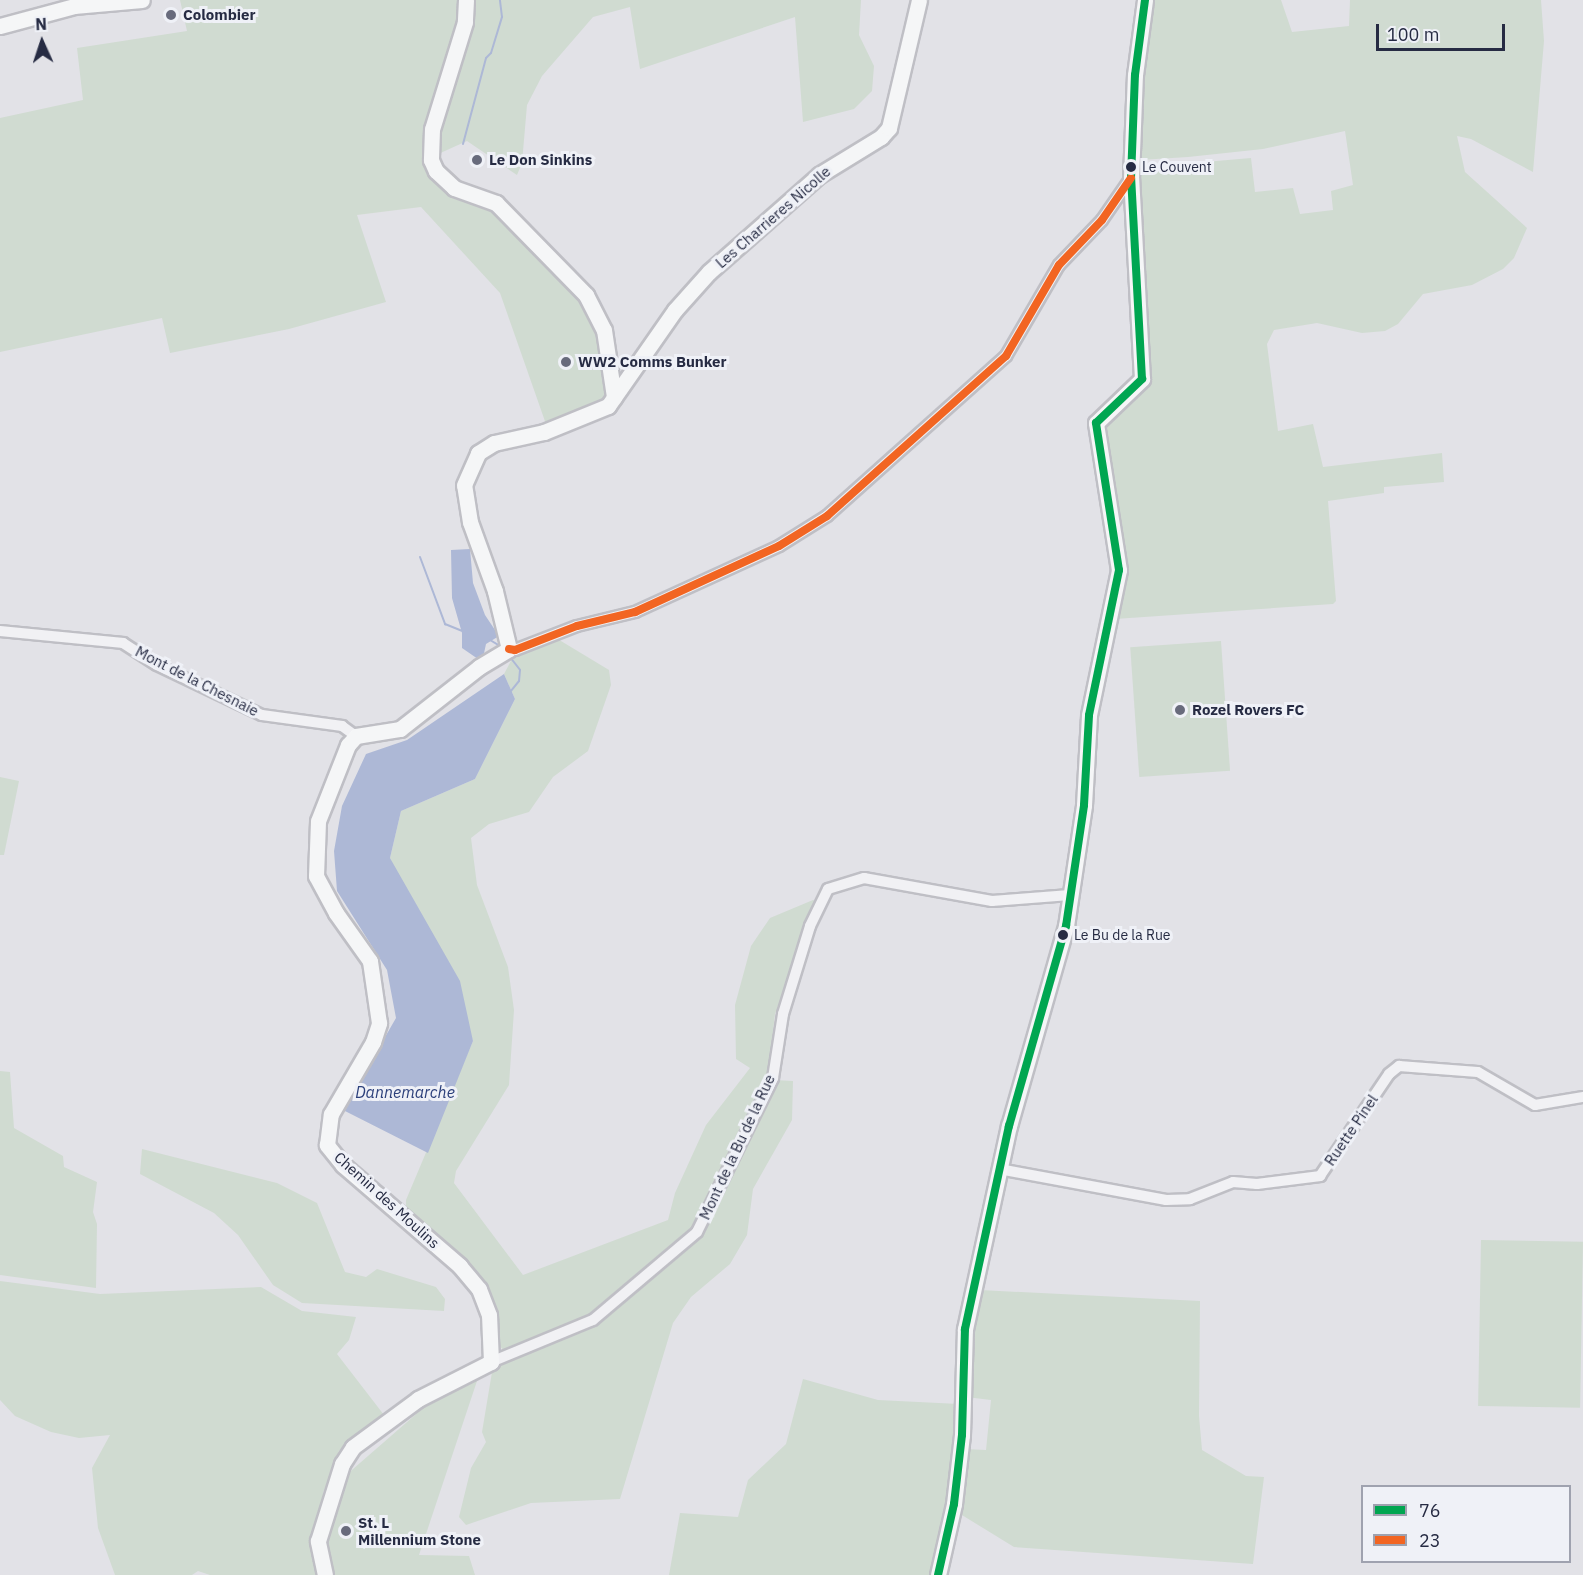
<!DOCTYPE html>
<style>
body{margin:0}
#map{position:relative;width:1583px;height:1575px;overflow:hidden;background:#e2e2e7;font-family:"IBM Plex Sans",sans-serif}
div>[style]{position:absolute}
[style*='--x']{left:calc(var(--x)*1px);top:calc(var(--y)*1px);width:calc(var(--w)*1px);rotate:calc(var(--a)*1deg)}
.green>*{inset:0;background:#d0dbd1;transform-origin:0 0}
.water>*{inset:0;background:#adb8d6}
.stream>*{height:2px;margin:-1px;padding:0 1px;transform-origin:1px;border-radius:1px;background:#adb8d6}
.roads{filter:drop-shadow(2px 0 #bfbfc5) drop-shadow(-2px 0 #bfbfc5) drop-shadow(0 2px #bfbfc5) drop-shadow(0 -2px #bfbfc5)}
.street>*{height:10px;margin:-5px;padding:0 5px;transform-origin:5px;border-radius:5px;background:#f1f1f4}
.secondary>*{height:15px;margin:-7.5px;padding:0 7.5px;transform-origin:7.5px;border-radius:7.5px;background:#f5f6f7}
.bus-1>*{height:8px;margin:-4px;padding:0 4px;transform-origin:4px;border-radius:4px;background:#00a651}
.bus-2>*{height:8px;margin:-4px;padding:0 4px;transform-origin:4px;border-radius:4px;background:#f26522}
.dots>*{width:16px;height:16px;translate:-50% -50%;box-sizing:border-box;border:3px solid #eff1f7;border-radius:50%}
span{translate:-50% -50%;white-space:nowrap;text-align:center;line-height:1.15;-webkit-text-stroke:6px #eff1f7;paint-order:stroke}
.bus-label{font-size:14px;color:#262b43}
.left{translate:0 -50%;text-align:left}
.poi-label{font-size:15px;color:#262b43;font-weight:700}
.street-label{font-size:15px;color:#262b43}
.water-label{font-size:16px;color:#2c407b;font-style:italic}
.legend{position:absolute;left:1361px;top:1485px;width:210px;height:78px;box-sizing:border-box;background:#eff1f7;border:2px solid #9fa2af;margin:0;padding:8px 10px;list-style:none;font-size:18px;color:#262b43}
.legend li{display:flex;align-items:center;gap:12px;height:30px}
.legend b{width:30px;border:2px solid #9fa2af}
.north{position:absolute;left:12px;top:12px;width:60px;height:60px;-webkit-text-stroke:4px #eff1f7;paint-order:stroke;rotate:357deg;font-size:16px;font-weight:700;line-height:24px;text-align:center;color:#262b43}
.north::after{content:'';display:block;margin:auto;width:21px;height:27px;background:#262b43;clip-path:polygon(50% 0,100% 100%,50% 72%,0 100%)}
.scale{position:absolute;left:1376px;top:24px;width:129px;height:27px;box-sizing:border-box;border:3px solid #262b43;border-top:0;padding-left:8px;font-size:18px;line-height:21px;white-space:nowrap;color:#262b43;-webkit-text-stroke:4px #eff1f7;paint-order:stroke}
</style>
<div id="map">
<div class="green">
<div style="clip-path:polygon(180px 0,461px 0,461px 19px,429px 167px,490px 205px,582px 299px,600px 334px,610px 395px,606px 403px,547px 427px,500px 293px,421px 207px,357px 215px,386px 302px,289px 329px,170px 353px,162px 318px,0 352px,0 118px,83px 100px,77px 48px,187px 31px)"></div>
<div style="clip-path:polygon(472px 0,861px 0,859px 35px,874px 66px,872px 91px,854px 109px,803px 122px,795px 17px,640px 69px,630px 7px,593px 17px,542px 76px,527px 105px,522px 163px,517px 175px,467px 141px,436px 155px,436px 132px,469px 29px)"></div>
<div style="clip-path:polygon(1149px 0,1281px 0,1292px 32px,1349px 26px,1350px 0,1541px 0,1544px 41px,1533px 172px,1471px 139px,1457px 136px,1465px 172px,1527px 228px,1514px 258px,1503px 269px,1472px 285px,1423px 294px,1398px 324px,1385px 331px,1362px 333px,1317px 323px,1274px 330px,1267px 344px,1278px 431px,1313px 424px,1323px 467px,1442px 453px,1444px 482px,1384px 487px,1384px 493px,1328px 501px,1336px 601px,1333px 604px,1115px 619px,1102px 423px,1143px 384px,1135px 168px,1251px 158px,1255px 192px,1293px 188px,1300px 214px,1333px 210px,1331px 191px,1353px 185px,1345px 131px,1263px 149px,1188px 157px,1140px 160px,1135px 157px)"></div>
<div style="clip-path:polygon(556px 638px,609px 670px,611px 685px,588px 751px,553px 777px,529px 812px,489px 824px,471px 838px,477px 885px,508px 967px,514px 1010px,509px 1085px,456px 1171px,454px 1183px,523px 1275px,668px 1220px,675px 1193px,706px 1125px,750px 1068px,736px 1059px,735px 1005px,751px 946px,770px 918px,813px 900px,817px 902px,775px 1014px,768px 1077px,694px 1229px,591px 1316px,505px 1352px,498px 1344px,492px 1311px,406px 1210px,406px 1200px,473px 1041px,390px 858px,401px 811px,475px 779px,515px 699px,504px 674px,512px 659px)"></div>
<div style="left:1221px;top:641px;width:130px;height:91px;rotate:86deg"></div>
<div style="clip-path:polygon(0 777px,19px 781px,4px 855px,0 855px)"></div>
<div style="clip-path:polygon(0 1071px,10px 1072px,14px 1128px,63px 1156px,64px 1167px,97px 1182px,93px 1212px,97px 1224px,96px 1288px,0 1275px)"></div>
<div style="clip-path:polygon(774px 1080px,793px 1081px,792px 1120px,753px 1189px,747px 1235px,730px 1264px,691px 1297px,673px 1323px,620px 1499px,531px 1503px,466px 1525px,459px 1517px,471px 1468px,486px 1442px,482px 1432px,493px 1366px,595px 1321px,699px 1234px)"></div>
<div style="clip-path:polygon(142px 1149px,277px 1183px,317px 1203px,345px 1272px,366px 1277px,377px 1269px,436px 1287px,445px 1299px,444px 1311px,302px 1303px,273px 1285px,238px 1235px,214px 1213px,140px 1174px)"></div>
<div style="left:1481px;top:1240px;width:102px;height:166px;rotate:1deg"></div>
<div style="clip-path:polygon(0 1281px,100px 1294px,261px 1287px,302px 1311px,356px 1317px,349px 1340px,337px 1354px,384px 1415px,339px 1451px,323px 1493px,339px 1498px,345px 1476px,422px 1409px,480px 1372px,419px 1555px,469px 1556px,475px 1575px,210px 1575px,198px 1571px,192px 1575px,115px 1575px,98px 1528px,92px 1468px,110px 1435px,79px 1438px,51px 1432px,15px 1416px,0 1400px)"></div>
<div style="clip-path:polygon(980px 1290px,1200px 1301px,1199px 1416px,1202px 1450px,1246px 1476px,1264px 1477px,1253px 1564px,1014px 1547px,957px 1512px,965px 1449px,986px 1450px,991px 1400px,966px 1397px,968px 1337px)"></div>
<div style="clip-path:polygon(803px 1379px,878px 1400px,959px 1404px,957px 1445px,934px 1575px,669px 1575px,680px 1513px,738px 1517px,748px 1480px,786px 1444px)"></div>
</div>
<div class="water">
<div style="clip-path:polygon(470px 549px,473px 583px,485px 615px,499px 636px,486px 644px,483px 658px,478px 659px,462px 648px,462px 633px,452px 598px,451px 550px)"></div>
<div style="clip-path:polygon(504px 674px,515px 699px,475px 779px,401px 811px,390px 858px,460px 981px,473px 1041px,428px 1153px,343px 1110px,396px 1018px,387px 970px,337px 891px,334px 851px,342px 806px,366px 754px,407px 740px)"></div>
</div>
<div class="stream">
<div style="--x:463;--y:144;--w:89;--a:-75"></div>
<div style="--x:486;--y:58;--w:7;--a:-45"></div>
<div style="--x:491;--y:53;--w:38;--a:-73"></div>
<div style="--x:502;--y:17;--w:17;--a:-97"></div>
<div style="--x:420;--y:557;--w:72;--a:69.5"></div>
<div style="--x:445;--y:624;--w:18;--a:22"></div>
<div style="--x:490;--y:640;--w:12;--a:31"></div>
<div style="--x:510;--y:657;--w:16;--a:52"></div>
<div style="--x:520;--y:670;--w:11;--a:95"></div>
<div style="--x:519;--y:681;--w:13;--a:129"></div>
</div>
<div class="roads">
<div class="street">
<div style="--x:0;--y:631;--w:124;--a:5.6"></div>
<div style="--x:123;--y:643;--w:40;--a:32.9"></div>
<div style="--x:157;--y:665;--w:116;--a:25.5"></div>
<div style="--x:262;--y:715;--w:81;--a:7.8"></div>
<div style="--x:342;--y:726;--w:17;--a:36"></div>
<div style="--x:509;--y:649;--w:6;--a:9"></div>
<div style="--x:515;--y:650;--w:66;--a:-21.2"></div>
<div style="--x:577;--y:626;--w:60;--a:-13.6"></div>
<div style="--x:635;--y:612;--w:158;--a:-24.6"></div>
<div style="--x:779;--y:546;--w:57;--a:-32"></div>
<div style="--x:827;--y:516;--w:240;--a:-41.8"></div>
<div style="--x:1006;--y:356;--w:105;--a:-59.8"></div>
<div style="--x:1059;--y:265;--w:62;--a:-46.3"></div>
<div style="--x:1102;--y:220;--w:51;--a:-55.4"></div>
<div style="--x:999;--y:1169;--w:170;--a:10.5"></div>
<div style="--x:1166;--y:1200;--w:24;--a:-2"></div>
<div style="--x:1190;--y:1199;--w:46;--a:-21.6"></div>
<div style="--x:1233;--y:1182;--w:24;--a:5"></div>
<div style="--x:1257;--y:1184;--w:64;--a:-7.2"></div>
<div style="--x:1320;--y:1176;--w:123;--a:-55.9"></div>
<div style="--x:1389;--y:1074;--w:13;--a:-39"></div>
<div style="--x:1399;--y:1066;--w:79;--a:4.3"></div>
<div style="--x:1478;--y:1072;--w:66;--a:30.1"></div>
<div style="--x:1535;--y:1105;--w:49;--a:-9.5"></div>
<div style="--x:491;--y:1362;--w:110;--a:-22.4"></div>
<div style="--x:593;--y:1320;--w:136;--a:-40.2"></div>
<div style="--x:697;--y:1232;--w:172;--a:-63.7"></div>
<div style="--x:773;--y:1078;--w:65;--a:-81.1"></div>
<div style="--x:783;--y:1014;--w:92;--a:-72.9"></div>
<div style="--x:810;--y:926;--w:41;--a:-64.1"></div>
<div style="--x:828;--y:889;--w:38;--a:-17"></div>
<div style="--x:864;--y:878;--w:130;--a:10.2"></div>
<div style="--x:992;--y:901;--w:78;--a:-4.4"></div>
</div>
<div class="secondary">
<div style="--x:466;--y:0;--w:22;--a:93"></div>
<div style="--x:465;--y:22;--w:112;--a:107.1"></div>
<div style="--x:432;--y:129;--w:31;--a:92"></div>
<div style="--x:431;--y:160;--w:12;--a:66"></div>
<div style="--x:436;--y:171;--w:25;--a:43"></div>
<div style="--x:454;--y:188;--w:45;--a:19.7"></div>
<div style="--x:496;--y:203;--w:129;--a:45.6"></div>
<div style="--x:586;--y:295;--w:39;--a:63"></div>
<div style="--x:604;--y:330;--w:68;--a:81.5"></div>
<div style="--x:0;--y:26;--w:77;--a:-15.1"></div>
<div style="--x:74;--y:6;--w:68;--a:-5"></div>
<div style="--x:325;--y:1575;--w:35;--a:-102"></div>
<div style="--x:318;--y:1541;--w:81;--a:-72.7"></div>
<div style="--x:342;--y:1464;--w:20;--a:-57"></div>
<div style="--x:353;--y:1447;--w:81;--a:-36.4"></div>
<div style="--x:418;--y:1399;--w:82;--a:-26.9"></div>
<div style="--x:491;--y:1362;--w:47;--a:-92.4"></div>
<div style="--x:489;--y:1315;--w:28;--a:-111"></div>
<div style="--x:479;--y:1289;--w:30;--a:-130"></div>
<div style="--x:460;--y:1266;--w:155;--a:-139.2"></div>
<div style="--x:343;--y:1165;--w:26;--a:-129"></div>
<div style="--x:327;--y:1145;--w:31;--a:-83"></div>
<div style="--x:331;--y:1114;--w:83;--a:-59.7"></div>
<div style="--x:373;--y:1042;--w:20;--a:-72"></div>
<div style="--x:379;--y:1023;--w:63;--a:-98.3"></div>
<div style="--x:370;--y:961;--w:59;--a:-125.3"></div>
<div style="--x:336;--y:913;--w:42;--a:-118.4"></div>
<div style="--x:316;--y:876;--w:55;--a:-87.9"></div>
<div style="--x:318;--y:821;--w:82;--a:-68.5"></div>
<div style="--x:348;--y:745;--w:12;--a:-48"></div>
<div style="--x:356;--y:736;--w:45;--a:-9"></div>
<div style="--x:400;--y:729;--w:100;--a:-38.1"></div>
<div style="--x:479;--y:667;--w:35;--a:-31"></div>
<div style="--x:509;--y:649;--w:60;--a:-103.6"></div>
<div style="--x:495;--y:591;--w:73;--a:-109.9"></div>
<div style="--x:470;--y:522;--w:37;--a:-99"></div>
<div style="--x:464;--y:485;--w:35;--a:-66"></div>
<div style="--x:478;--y:453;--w:19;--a:-32"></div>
<div style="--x:494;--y:443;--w:51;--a:-12.4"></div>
<div style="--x:544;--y:432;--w:69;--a:-22.1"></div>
<div style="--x:608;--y:406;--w:117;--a:-55.1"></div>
<div style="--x:675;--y:310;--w:51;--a:-48.2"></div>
<div style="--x:709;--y:272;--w:147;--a:-41.4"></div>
<div style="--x:819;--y:175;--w:73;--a:-31.5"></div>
<div style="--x:881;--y:137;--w:12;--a:-48"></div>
<div style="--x:889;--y:128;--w:131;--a:-76.8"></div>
<div style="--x:938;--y:1575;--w:73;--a:-77.3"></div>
<div style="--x:954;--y:1504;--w:69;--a:-83.4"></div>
<div style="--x:962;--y:1435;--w:106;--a:-88.4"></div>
<div style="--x:965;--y:1329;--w:208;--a:-77.8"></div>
<div style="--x:1009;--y:1126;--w:208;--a:-74.1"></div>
<div style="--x:1066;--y:926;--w:122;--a:-81.5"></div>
<div style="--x:1084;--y:805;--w:90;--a:-86.8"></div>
<div style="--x:1089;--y:715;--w:148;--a:-78.3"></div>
<div style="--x:1119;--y:570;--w:149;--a:-98.9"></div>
<div style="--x:1096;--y:423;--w:64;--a:-43.7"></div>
<div style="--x:1142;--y:379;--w:201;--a:-93.1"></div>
<div style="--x:1131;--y:178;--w:103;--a:-87.8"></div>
<div style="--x:1135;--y:75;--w:76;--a:-82.4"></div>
</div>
</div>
<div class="bus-1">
<div style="--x:938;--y:1575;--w:73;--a:-77.3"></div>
<div style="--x:954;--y:1504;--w:69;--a:-83.4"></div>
<div style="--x:962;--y:1435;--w:106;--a:-88.4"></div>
<div style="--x:965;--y:1329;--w:208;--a:-77.8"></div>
<div style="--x:1009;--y:1126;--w:208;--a:-74.1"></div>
<div style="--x:1066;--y:926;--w:122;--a:-81.5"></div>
<div style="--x:1084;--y:805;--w:90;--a:-86.8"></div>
<div style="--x:1089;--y:715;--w:148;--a:-78.3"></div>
<div style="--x:1119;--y:570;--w:149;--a:-98.9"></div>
<div style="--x:1096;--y:423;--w:64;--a:-43.7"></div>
<div style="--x:1142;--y:379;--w:201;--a:-93.1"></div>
<div style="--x:1131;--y:178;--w:103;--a:-87.8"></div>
<div style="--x:1135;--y:75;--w:76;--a:-82.4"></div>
</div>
<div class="bus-2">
<div style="--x:509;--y:649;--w:6;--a:9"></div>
<div style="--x:515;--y:650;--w:66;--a:-21.2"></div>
<div style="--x:577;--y:626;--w:60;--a:-13.6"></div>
<div style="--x:635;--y:612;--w:158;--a:-24.6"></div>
<div style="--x:779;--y:546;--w:57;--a:-32"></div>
<div style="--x:827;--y:516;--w:240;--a:-41.8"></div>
<div style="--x:1006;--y:356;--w:105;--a:-59.8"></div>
<div style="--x:1059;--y:265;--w:62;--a:-46.3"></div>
<div style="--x:1102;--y:220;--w:51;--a:-55.4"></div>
</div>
<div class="dots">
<div style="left:171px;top:15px;background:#686b7c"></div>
<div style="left:477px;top:160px;background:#686b7c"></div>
<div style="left:1131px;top:167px;background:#262b43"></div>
<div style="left:566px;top:362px;background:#686b7c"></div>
<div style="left:1180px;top:710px;background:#686b7c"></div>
<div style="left:1063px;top:935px;background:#262b43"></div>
<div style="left:346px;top:1531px;background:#686b7c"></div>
</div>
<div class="bus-label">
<span class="left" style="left:1142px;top:167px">Le Couvent</span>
<span class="left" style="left:1074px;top:935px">Le Bu de la Rue</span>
</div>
<div class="poi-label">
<span class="left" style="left:183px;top:15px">Colombier</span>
<span class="left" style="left:489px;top:160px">Le Don Sinkins</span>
<span class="left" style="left:578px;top:362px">WW2 Comms Bunker</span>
<span class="left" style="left:1192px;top:710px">Rozel Rovers FC</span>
<span class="left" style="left:358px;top:1531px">St. L<br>Millennium Stone</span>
</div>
<div class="street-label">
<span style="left:773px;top:217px;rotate:-41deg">Les Charrieres Nicolle</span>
<span style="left:197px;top:681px;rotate:27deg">Mont de la Chesnaie</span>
<span style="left:1351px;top:1130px;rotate:-56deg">Ruette Pinel</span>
<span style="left:737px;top:1147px;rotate:-65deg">Mont de la Bu de la Rue</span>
<span style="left:387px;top:1200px;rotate:42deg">Chemin des Moulins</span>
</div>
<div class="water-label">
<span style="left:405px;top:1092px">Dannemarche</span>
</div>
<ul class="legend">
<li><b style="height:8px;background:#00a651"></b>76</li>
<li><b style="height:8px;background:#f26522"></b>23</li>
</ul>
<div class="north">N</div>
<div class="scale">100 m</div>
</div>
